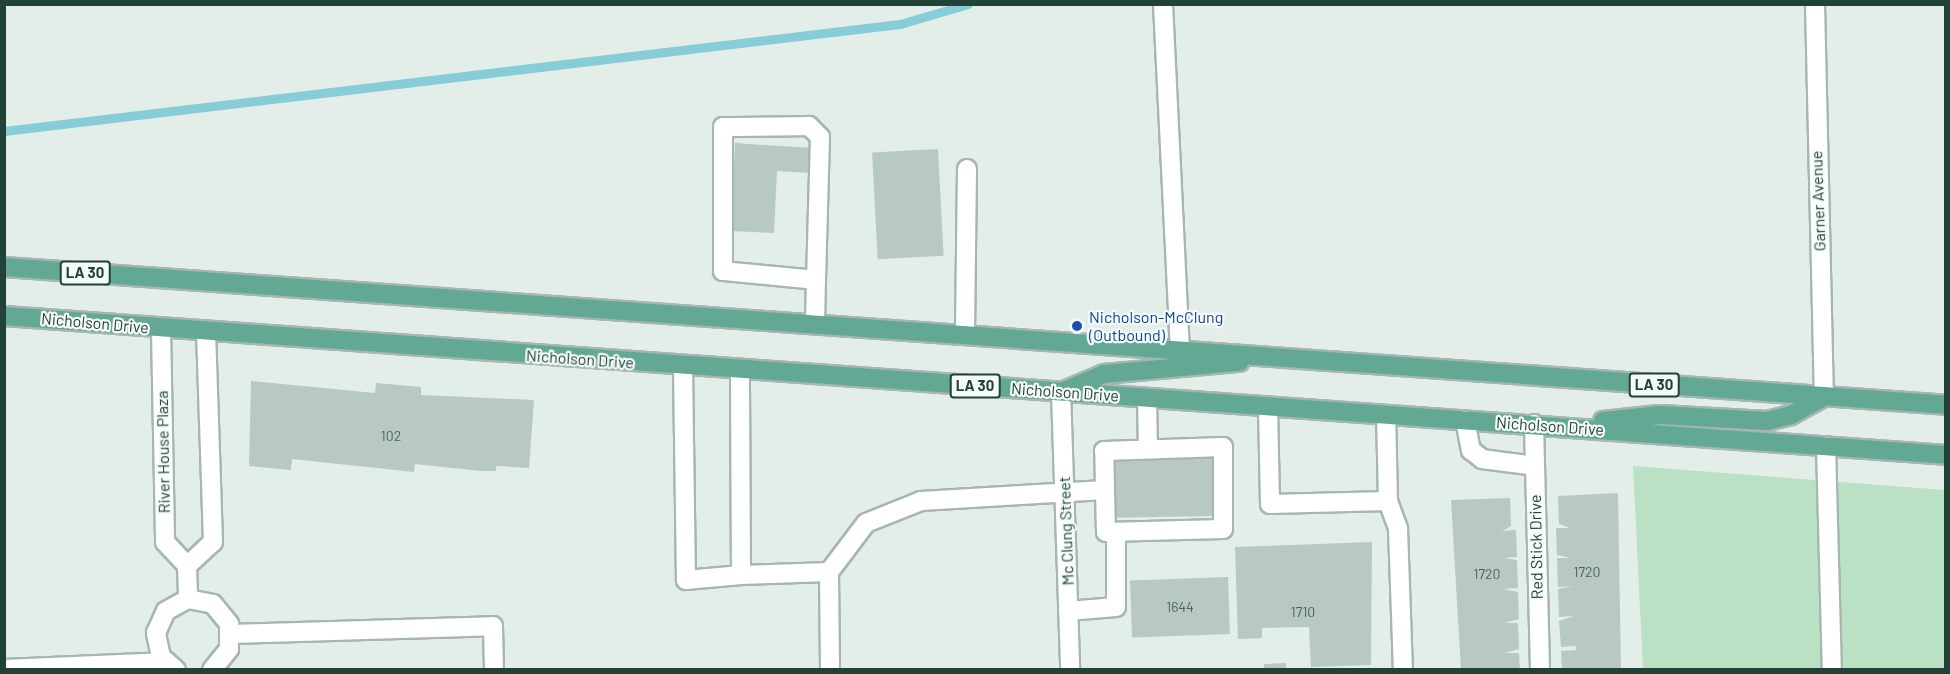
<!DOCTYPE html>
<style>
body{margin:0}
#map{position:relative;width:1950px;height:674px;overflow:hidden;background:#e3eee9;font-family:Barlow,sans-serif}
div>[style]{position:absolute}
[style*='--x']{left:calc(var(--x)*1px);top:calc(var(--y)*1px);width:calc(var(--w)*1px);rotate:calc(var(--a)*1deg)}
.green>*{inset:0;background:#bae1c4}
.stream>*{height:9px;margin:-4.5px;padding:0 4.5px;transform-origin:4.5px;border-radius:4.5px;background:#86cdd8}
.building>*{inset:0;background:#b8c9c2;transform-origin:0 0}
.roads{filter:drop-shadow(2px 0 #a5b7b0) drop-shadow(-2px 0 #a5b7b0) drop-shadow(0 2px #a5b7b0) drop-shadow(0 -2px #a5b7b0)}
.service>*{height:18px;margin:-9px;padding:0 9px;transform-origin:9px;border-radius:9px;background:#fff}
.minor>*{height:18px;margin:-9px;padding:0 9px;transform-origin:9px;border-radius:9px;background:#fff}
.primary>*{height:18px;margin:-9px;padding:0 9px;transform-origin:9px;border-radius:9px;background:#63a895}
.dots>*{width:16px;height:16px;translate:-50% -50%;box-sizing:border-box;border:3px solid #f4faf7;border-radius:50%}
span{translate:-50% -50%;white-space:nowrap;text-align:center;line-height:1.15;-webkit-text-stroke:4.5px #f4faf7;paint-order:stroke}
.number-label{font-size:14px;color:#47645a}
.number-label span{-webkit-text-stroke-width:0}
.shield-label span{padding:2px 4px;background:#f4faf7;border:2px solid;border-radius:4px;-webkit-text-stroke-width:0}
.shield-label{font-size:15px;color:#214238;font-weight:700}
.street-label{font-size:16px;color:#214238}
.transit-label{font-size:16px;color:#164399}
.left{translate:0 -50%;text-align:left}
.frame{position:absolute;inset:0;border:6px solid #214238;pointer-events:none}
</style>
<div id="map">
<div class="green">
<div style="clip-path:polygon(1633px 466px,1945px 490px,1945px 669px,1643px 669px)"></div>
</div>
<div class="stream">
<div style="--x:4;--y:131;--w:902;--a:-6.81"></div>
<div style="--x:900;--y:24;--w:71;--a:-16.4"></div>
</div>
<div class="building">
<div style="clip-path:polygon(735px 143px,812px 148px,810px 173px,777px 171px,774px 233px,731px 231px)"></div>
<div style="left:938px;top:149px;width:107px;height:66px;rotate:87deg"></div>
<div style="clip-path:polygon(251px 381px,375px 393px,376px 383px,421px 387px,421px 395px,534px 400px,529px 468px,496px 466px,496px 471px,480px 471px,415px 464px,414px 472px,292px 459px,291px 470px,249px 466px)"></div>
<div style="left:1216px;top:452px;width:64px;height:107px;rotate:89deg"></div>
<div style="clip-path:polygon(1618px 493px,1621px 670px,1562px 670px,1561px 651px,1576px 650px,1576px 646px,1561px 647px,1559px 621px,1574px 616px,1559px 617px,1558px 589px,1572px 586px,1558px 587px,1557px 558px,1570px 558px,1557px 555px,1556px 528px,1570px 528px,1559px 524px,1558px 496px)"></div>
<div style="clip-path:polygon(1510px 498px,1511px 526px,1502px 531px,1516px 530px,1517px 557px,1503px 558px,1517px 560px,1518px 588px,1503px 589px,1518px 592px,1519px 619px,1504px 623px,1518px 623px,1519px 649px,1505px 653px,1519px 653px,1520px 670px,1461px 670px,1451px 500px)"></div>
<div style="clip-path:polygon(1372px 542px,1371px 665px,1311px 667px,1309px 627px,1262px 628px,1262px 638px,1238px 639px,1235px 547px)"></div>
<div style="left:1228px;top:577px;width:57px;height:98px;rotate:88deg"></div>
<div style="clip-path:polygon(1286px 663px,1286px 670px,1264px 670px,1264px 664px)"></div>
</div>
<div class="roads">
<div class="service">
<div style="--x:1163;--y:4;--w:345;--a:87.2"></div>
<div style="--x:815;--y:323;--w:43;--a:-88.7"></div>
<div style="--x:816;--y:280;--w:143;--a:-88.4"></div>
<div style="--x:820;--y:137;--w:16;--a:-135"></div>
<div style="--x:809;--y:126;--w:86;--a:179.3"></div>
<div style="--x:723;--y:127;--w:144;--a:90"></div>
<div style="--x:723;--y:271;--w:93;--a:5.5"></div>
<div style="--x:965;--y:332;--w:163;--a:-89.3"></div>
<div style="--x:683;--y:367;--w:213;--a:89.2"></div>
<div style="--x:686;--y:580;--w:55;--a:-5.2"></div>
<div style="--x:741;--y:575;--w:205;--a:-90.3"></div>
<div style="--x:1147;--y:398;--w:51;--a:88.9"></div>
<div style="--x:1268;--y:407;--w:97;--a:88.8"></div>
<div style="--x:1270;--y:504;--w:118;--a:-1.5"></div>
<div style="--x:1388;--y:501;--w:86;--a:-91.3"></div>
<div style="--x:1465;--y:420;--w:31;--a:79"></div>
<div style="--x:1471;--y:450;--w:14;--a:39"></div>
<div style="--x:1482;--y:459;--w:53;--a:7.5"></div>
<div style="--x:1388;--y:501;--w:30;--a:70"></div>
<div style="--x:1398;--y:529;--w:141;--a:88"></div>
<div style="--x:829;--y:572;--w:98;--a:89.4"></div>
<div style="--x:741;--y:575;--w:88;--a:-2"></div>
<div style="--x:829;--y:572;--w:61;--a:-52.9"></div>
<div style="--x:866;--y:523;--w:59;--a:-21.8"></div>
<div style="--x:921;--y:501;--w:184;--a:-3.4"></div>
<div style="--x:1105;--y:490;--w:39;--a:-91"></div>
<div style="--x:1104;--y:451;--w:119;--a:-1.9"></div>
<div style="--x:1223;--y:447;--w:82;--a:90"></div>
<div style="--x:1223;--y:529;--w:117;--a:178.5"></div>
<div style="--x:1106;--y:532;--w:42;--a:-91.4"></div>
<div style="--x:1068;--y:611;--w:48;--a:-4.8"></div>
<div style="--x:1116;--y:607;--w:75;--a:-90"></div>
<div style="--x:231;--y:634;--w:262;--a:-1.7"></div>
<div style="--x:493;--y:626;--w:44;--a:88.7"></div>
<div style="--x:4;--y:669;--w:163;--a:-2.5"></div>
</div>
<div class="minor">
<div style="--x:1815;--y:4;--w:393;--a:88.7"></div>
<div style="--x:161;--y:329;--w:213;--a:88.9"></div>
<div style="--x:165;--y:542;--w:33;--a:47"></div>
<div style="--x:187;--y:566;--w:33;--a:88"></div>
<div style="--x:1061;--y:392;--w:278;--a:88.1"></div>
<div style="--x:1534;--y:424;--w:246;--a:88.6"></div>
<div style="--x:1826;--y:446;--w:224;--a:88.5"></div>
<div style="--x:187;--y:566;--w:35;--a:-43"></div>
<div style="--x:213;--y:542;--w:210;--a:-91.9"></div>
<div style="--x:176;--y:670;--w:20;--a:-139"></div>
<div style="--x:161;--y:657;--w:25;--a:-102"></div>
<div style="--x:156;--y:633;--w:24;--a:-66"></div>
<div style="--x:166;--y:611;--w:25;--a:-29"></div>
<div style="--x:188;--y:599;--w:25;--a:11"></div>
<div style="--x:213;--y:604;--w:26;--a:51"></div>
<div style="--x:229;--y:624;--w:25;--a:90"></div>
<div style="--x:229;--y:649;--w:27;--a:129"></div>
</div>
<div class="primary">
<div style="--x:4;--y:267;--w:1947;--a:4.06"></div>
<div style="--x:4;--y:316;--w:1947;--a:4.09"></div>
<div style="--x:1064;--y:391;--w:43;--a:-23"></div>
<div style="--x:1104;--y:374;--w:136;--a:-5.1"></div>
<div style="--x:1603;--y:421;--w:57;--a:-6"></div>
<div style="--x:1660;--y:415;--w:107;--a:3.2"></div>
<div style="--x:1767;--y:421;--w:25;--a:-14"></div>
<div style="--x:1791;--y:415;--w:38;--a:-29"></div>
</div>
</div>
<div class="dots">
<div style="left:1077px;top:326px;background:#1a4fb4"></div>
</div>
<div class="number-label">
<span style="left:391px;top:436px">102</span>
<span style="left:1587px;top:572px">1720</span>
<span style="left:1487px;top:574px">1720</span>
<span style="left:1180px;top:607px">1644</span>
<span style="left:1303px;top:612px">1710</span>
</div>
<div class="shield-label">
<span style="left:85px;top:273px">LA 30</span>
<span style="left:1654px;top:385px">LA 30</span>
<span style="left:975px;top:386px">LA 30</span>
</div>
<div class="street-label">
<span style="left:1818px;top:201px;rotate:-92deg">Garner Avenue</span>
<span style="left:95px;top:323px;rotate:5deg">Nicholson Drive</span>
<span style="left:580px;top:359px;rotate:4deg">Nicholson Drive</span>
<span style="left:1065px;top:392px;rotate:4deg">Nicholson Drive</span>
<span style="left:1550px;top:426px;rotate:4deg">Nicholson Drive</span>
<span style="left:163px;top:452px;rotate:-91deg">River House Plaza</span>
<span style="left:1066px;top:531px;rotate:-92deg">Mc Clung Street</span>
<span style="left:1536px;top:547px;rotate:-91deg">Red Stick Drive</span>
</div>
<div class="transit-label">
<span class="left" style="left:1089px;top:326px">Nicholson-McClung<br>(Outbound)</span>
</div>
<div class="frame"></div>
</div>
